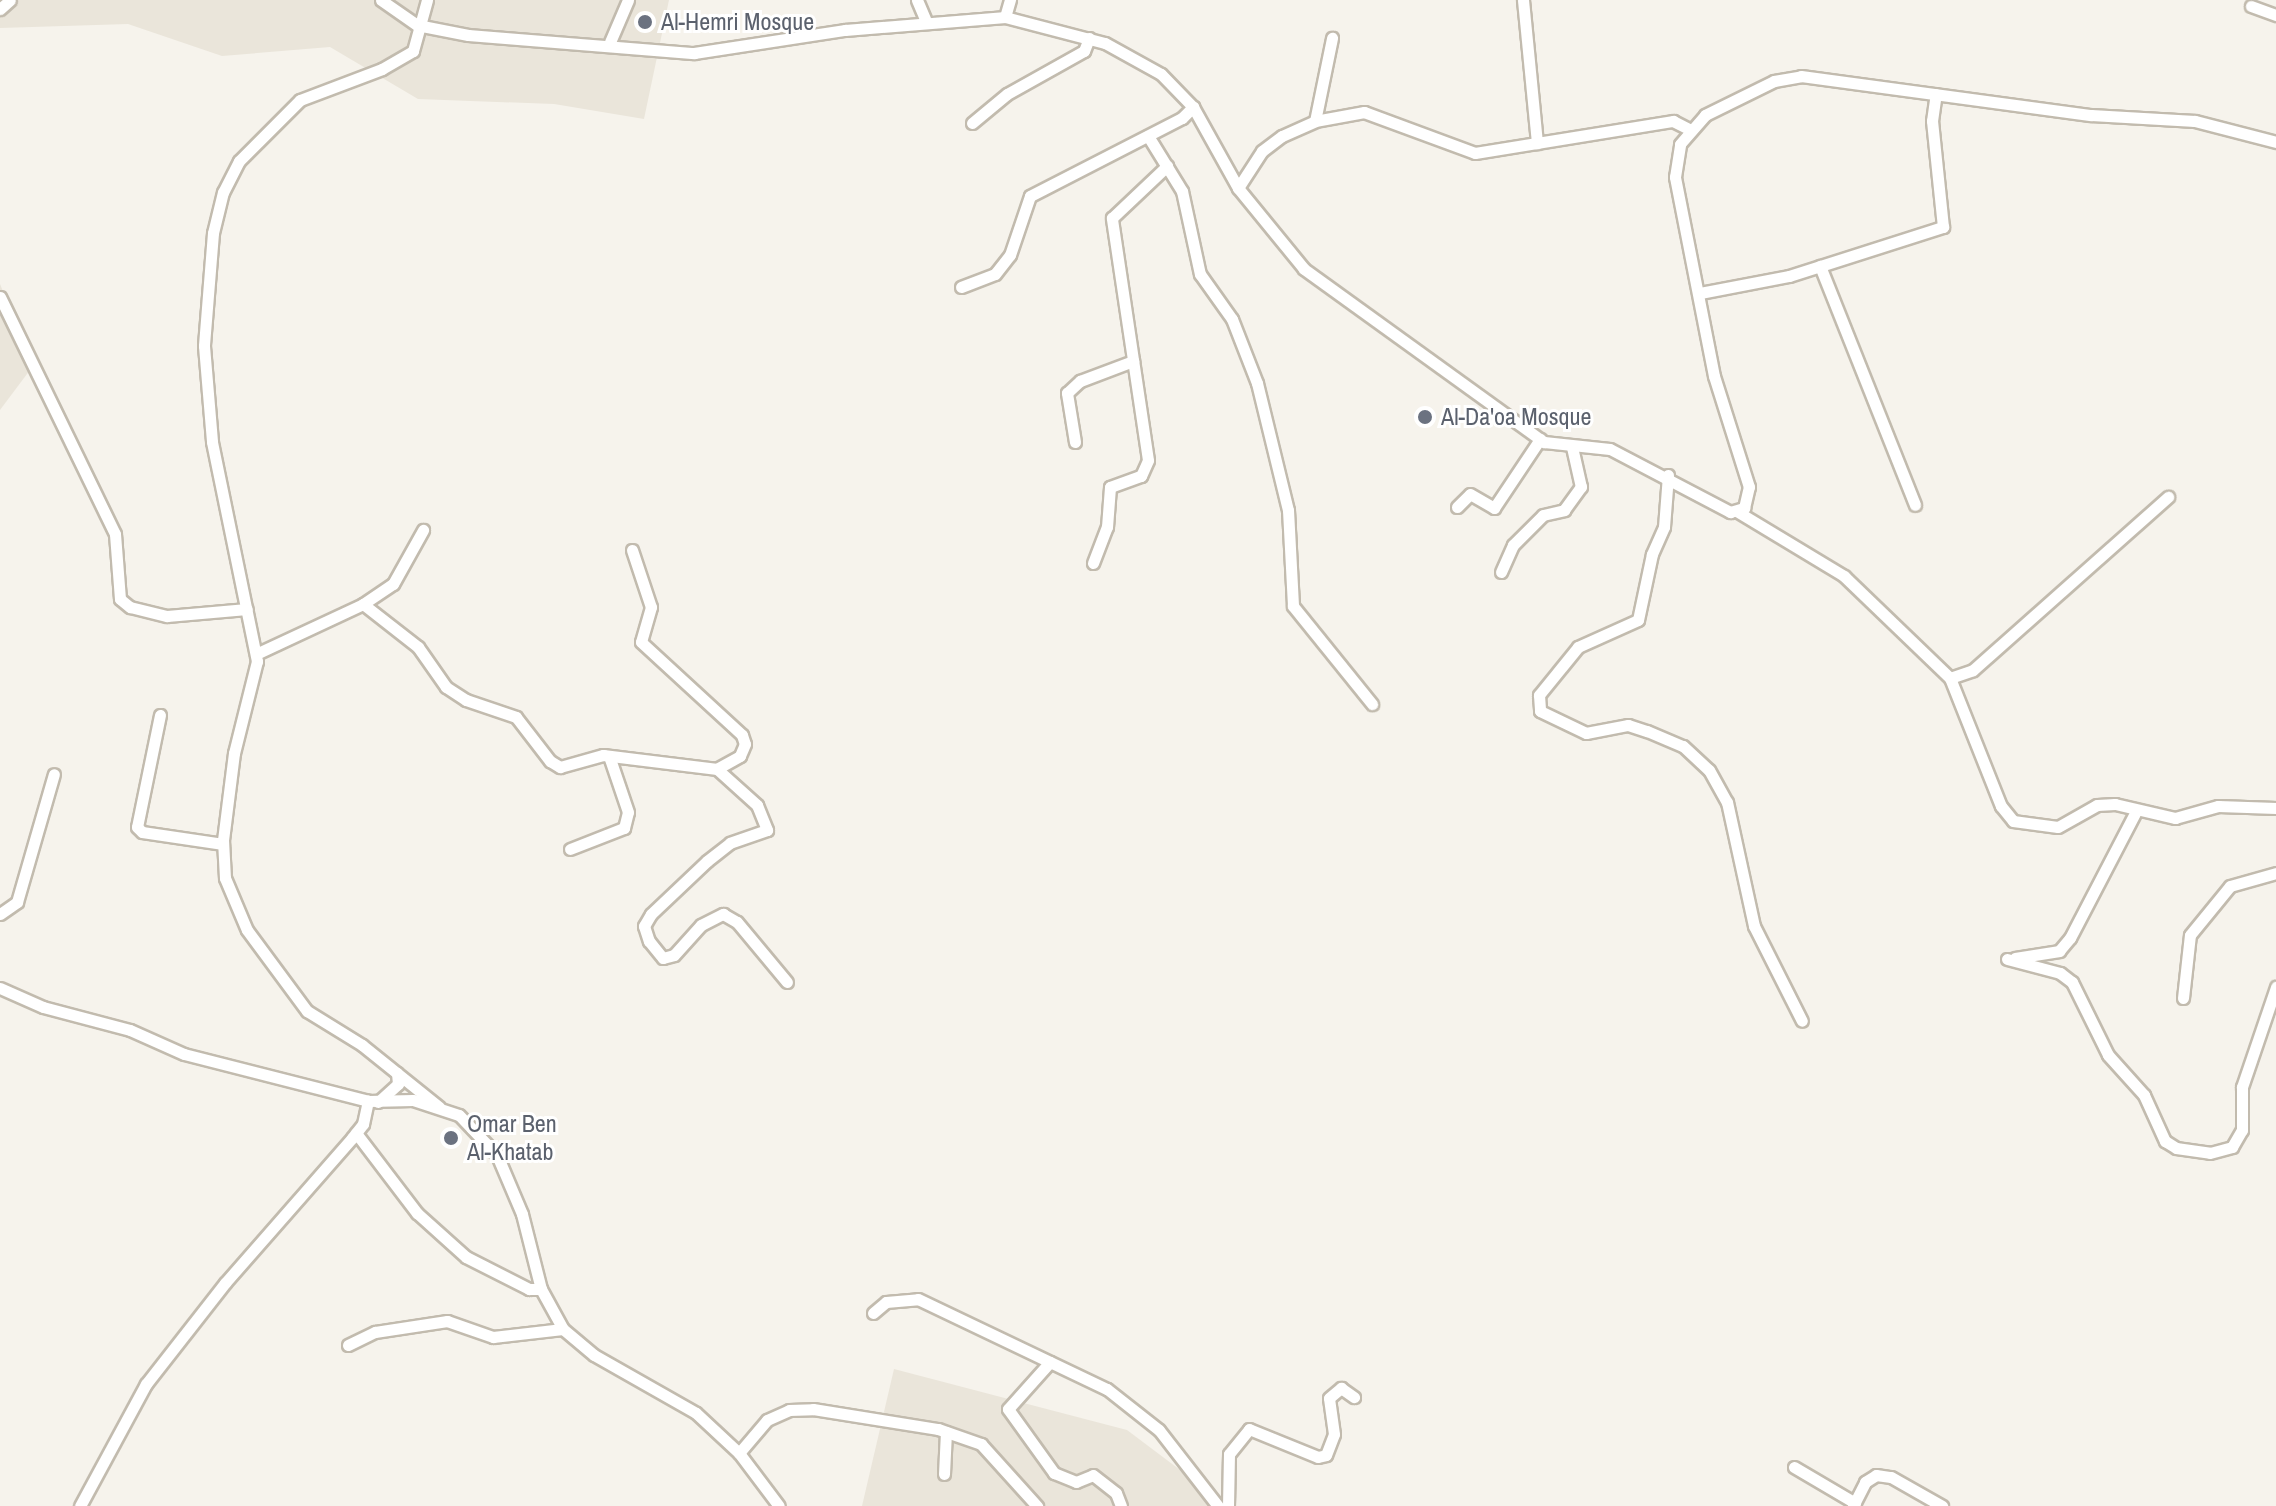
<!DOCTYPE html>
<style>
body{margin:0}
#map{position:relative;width:2276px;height:1506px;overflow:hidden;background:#f6f3ec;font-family:"Archivo Narrow",sans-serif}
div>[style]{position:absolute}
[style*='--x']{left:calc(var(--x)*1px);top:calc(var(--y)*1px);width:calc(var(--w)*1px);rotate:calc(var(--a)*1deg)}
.residential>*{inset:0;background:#eae5da}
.roads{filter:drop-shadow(2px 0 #c2bbae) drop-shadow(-2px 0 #c2bbae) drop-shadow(0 2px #c2bbae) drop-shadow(0 -2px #c2bbae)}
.minor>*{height:11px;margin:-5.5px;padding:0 5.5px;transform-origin:5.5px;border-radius:5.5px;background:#fff}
.dots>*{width:22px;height:22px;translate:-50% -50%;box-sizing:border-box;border:4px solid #fff;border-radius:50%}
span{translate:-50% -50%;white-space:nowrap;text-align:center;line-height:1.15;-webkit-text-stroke:6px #fff;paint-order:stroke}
.worship-label{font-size:24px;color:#5b616d}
.left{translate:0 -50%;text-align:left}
</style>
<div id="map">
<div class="residential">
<div style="clip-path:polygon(0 0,669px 0,644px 119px,554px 104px,418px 99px,330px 47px,222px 56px,128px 24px,0 28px)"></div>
<div style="clip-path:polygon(0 284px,33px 366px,0 410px)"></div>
<div style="clip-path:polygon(894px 1369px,1127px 1430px,1228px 1506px,862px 1506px)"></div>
</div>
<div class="roads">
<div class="minor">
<div style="--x:381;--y:0;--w:44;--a:34.8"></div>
<div style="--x:417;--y:25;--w:52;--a:11.1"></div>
<div style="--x:468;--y:35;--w:227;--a:4.6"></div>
<div style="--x:694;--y:53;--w:153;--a:-8.7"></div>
<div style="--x:845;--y:30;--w:161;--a:-4.6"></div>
<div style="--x:1005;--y:17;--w:103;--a:14.6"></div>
<div style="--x:1105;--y:43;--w:64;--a:29"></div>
<div style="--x:1161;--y:74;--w:46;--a:45.9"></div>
<div style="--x:1193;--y:107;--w:93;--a:60.9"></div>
<div style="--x:1238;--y:188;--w:104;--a:50.8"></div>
<div style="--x:1304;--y:269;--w:296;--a:35.8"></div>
<div style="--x:1544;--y:442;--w:66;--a:6.1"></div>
<div style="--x:1610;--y:449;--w:136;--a:27.7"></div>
<div style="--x:1730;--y:512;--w:15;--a:-16"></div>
<div style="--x:1744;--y:508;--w:22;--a:-77"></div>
<div style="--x:1749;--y:487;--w:116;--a:-107.5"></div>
<div style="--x:1714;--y:376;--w:203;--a:-101.1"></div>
<div style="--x:1675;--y:177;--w:33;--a:-81"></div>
<div style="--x:1680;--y:144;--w:38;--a:-49"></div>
<div style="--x:1705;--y:115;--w:77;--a:-26.2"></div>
<div style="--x:1774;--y:81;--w:27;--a:-10"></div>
<div style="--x:1801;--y:76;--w:293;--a:7.7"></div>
<div style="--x:2091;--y:115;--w:104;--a:3.3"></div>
<div style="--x:2195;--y:121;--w:84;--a:14.5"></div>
<div style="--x:427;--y:0;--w:53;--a:105.4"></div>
<div style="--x:413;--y:51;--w:36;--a:150"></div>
<div style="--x:382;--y:69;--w:88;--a:159.3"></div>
<div style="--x:300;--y:100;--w:86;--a:135"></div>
<div style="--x:239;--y:161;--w:35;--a:117"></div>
<div style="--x:223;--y:192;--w:42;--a:103.7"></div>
<div style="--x:213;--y:233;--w:113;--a:94.6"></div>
<div style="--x:204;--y:346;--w:96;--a:85.2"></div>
<div style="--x:212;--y:442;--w:224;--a:78.4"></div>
<div style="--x:257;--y:661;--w:95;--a:104"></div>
<div style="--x:234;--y:753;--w:88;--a:97.2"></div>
<div style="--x:223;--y:840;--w:38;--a:87"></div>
<div style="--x:225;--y:878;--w:56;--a:67.1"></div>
<div style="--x:247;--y:930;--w:101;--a:53.5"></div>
<div style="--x:307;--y:1011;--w:65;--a:31.7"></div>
<div style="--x:362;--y:1045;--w:99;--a:38.8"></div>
<div style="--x:917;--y:0;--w:25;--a:67"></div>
<div style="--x:1523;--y:0;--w:144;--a:84.4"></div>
<div style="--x:2251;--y:6;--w:27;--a:20"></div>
<div style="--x:0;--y:9;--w:13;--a:-42"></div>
<div style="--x:1005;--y:17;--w:18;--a:-74"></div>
<div style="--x:610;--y:42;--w:46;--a:-66.8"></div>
<div style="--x:1315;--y:121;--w:85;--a:-78.4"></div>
<div style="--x:972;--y:123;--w:45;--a:-39.6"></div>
<div style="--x:1007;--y:94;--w:88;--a:-29.2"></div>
<div style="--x:1084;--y:51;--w:14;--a:-69"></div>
<div style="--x:1148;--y:136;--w:65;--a:58.3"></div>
<div style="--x:1182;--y:191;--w:85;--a:77.8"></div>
<div style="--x:1200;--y:274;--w:55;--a:54.6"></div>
<div style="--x:1232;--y:319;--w:69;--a:68.7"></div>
<div style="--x:1257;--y:383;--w:131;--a:76.3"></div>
<div style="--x:1288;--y:510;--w:96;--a:87"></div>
<div style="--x:1293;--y:606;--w:126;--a:51.1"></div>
<div style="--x:1238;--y:188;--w:44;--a:-57"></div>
<div style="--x:1262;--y:151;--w:25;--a:-37"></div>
<div style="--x:1282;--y:136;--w:36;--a:-24"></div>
<div style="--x:1315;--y:121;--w:50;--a:-10.4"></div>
<div style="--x:1364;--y:112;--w:118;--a:20.3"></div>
<div style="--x:1475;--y:153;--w:201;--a:-9.2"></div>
<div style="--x:1673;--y:121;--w:18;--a:27"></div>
<div style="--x:1820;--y:266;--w:257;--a:68.3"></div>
<div style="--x:961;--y:287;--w:36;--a:-21"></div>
<div style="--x:995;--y:274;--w:24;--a:-52"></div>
<div style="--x:1010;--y:255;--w:62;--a:-71.3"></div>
<div style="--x:1030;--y:196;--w:171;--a:-27.2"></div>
<div style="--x:1182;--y:118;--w:16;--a:-45"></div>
<div style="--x:1700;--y:293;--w:91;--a:-10.8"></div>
<div style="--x:1789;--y:276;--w:162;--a:-17.7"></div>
<div style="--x:1943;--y:227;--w:107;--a:-95.9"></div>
<div style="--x:1932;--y:121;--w:27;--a:-82"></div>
<div style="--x:0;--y:297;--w:263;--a:64.1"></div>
<div style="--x:115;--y:534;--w:65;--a:85.6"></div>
<div style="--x:120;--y:599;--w:13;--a:39"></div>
<div style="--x:130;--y:607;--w:38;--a:14"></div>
<div style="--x:167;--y:616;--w:80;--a:-5"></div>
<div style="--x:1075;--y:442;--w:50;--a:-99.3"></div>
<div style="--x:1067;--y:393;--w:18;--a:-43"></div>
<div style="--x:1080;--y:381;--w:57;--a:-20.7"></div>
<div style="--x:1668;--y:475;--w:52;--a:94.4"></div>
<div style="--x:1664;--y:527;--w:30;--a:114"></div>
<div style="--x:1652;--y:554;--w:67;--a:102"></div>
<div style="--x:1638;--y:620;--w:66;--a:155.8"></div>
<div style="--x:1578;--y:647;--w:62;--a:129.1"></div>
<div style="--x:1539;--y:695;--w:16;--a:86"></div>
<div style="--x:1540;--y:711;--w:51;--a:25.6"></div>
<div style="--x:1586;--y:733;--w:43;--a:-10.8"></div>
<div style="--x:1628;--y:725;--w:20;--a:18"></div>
<div style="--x:1647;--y:731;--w:39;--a:23"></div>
<div style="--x:1683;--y:746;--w:35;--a:43"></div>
<div style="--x:1709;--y:770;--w:37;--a:61"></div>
<div style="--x:1727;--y:802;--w:127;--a:77.7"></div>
<div style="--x:1754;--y:926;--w:106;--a:63.2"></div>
<div style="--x:1457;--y:507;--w:18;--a:-45"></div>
<div style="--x:1470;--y:494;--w:28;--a:30"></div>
<div style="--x:1494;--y:508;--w:83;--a:-56.3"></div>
<div style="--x:1738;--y:512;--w:124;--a:31.1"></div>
<div style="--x:1844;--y:576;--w:147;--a:43.9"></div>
<div style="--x:1950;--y:678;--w:138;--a:68.3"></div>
<div style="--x:2001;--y:806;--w:19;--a:51"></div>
<div style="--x:2013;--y:821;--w:45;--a:7.6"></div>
<div style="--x:2058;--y:827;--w:45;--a:-29.4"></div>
<div style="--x:2097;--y:805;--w:18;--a:-3"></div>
<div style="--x:2115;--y:804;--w:62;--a:13.1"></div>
<div style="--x:2175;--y:818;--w:45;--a:-15.6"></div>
<div style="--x:2218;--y:806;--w:58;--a:2"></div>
<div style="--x:632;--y:550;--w:60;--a:71.6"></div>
<div style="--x:651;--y:607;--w:36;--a:106"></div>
<div style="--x:641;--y:642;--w:137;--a:42.6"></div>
<div style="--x:742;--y:735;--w:9;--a:72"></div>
<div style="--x:745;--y:744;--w:13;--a:113"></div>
<div style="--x:740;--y:756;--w:26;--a:151"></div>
<div style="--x:1093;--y:563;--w:39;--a:-69"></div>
<div style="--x:1107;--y:527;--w:40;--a:-85.7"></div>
<div style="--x:1110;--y:487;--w:33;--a:-20"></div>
<div style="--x:1141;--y:476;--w:17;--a:-66"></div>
<div style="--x:1148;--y:460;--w:245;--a:-98.5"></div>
<div style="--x:1112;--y:218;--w:76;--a:-43.4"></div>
<div style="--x:1501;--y:572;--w:30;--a:-66"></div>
<div style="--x:1513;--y:545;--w:42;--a:-45"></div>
<div style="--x:1543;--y:515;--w:22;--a:-13"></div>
<div style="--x:1564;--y:510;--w:29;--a:-54"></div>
<div style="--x:1581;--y:487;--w:41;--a:-102.7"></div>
<div style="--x:363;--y:604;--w:36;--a:-34"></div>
<div style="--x:393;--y:584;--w:62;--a:-60.9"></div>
<div style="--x:256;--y:654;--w:118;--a:-25"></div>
<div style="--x:363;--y:604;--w:70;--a:38"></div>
<div style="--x:418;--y:647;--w:49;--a:55"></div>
<div style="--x:446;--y:687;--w:24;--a:33"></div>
<div style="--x:466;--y:700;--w:53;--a:18.8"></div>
<div style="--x:516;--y:717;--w:56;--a:52.3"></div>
<div style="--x:550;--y:761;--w:12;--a:31"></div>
<div style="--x:560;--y:767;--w:45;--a:-15.6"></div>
<div style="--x:603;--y:755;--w:115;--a:7"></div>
<div style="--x:717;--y:769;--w:54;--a:42"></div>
<div style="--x:757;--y:805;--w:27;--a:68"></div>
<div style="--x:767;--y:830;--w:39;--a:161"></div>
<div style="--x:730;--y:843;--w:29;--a:142"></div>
<div style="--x:707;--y:861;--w:77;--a:136.6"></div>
<div style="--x:651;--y:914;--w:14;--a:120"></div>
<div style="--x:644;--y:926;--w:16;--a:72"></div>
<div style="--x:649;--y:941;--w:22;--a:51"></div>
<div style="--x:663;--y:958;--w:11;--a:-15"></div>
<div style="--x:674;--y:955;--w:40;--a:-48"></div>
<div style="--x:701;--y:925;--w:25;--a:-27"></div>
<div style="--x:723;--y:914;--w:16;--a:30"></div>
<div style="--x:737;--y:922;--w:78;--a:50.2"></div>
<div style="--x:1950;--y:678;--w:24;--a:-19"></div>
<div style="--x:1973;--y:670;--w:261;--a:-41.6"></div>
<div style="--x:160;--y:715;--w:114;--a:101.6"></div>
<div style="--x:137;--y:827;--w:7;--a:45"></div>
<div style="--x:142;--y:832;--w:82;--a:8.4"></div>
<div style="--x:570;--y:849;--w:58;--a:-21.3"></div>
<div style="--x:624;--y:828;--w:16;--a:-76"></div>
<div style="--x:628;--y:812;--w:59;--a:-108.7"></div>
<div style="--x:0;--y:914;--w:21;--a:-35"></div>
<div style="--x:17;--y:902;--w:133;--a:-73.9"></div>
<div style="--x:2015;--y:958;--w:45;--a:-9"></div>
<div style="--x:2059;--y:951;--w:17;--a:-50"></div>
<div style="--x:2070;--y:938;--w:143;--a:-62.5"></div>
<div style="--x:2007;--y:959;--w:55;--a:14.8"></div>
<div style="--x:2060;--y:973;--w:15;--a:37"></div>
<div style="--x:2072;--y:982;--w:81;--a:63.7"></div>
<div style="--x:2108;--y:1055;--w:54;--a:48"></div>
<div style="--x:2144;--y:1095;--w:51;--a:65.5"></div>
<div style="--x:2165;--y:1141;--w:13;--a:32"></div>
<div style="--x:2176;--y:1148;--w:34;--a:8"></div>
<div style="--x:2210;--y:1153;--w:23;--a:-15"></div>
<div style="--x:2232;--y:1147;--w:20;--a:-60"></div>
<div style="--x:2242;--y:1130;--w:43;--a:-90"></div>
<div style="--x:2242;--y:1087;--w:106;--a:-71.2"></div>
<div style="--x:0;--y:988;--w:47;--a:23.8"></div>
<div style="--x:43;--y:1007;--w:90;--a:14.8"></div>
<div style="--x:130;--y:1030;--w:59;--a:24"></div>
<div style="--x:184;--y:1054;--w:190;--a:14.3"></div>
<div style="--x:368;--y:1101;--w:45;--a:-1.3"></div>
<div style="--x:413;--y:1100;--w:48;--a:18.1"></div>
<div style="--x:459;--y:1115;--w:55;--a:46.5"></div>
<div style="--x:497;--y:1155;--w:64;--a:67"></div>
<div style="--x:522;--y:1214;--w:77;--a:75.8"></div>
<div style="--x:541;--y:1289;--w:46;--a:61.2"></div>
<div style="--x:563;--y:1329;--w:40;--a:40"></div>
<div style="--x:594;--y:1355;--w:117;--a:29.6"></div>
<div style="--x:696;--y:1413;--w:59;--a:42.9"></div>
<div style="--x:739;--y:1453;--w:66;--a:53"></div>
<div style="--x:2183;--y:998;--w:63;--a:-83.7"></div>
<div style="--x:2190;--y:935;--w:63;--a:-50.8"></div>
<div style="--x:2230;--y:886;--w:48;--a:-15.8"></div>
<div style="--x:378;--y:1102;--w:27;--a:-42"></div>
<div style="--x:398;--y:1084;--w:11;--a:-95"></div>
<div style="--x:356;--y:1133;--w:101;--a:52.7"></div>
<div style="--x:417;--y:1213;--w:66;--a:41.9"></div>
<div style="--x:466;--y:1257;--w:71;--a:26.9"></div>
<div style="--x:529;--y:1289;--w:12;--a:0"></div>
<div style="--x:873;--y:1313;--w:17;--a:-40"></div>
<div style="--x:886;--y:1302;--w:32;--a:-5"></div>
<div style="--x:918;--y:1299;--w:209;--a:25.5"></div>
<div style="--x:1107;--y:1389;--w:66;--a:38.3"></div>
<div style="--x:1159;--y:1430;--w:96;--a:52.2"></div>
<div style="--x:348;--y:1345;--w:30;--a:-26"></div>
<div style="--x:375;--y:1332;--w:73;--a:-8.7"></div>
<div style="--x:447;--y:1321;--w:49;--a:19.2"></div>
<div style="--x:493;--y:1337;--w:70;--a:-6.5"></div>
<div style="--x:1050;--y:1362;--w:63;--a:131.8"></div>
<div style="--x:1008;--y:1409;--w:79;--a:54.3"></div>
<div style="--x:1054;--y:1473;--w:24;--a:22"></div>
<div style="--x:1076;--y:1482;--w:18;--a:-22"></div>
<div style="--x:1093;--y:1475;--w:29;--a:38"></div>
<div style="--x:1116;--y:1493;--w:14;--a:69"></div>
<div style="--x:739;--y:1453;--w:43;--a:-49.7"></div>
<div style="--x:767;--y:1420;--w:24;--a:-24"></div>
<div style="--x:789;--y:1410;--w:24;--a:-2"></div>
<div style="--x:813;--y:1409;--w:127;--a:9.1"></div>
<div style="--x:938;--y:1429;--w:46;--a:19.2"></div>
<div style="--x:981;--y:1444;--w:84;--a:47.9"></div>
<div style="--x:1794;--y:1467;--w:71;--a:30.5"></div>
<div style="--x:944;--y:1474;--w:42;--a:-87.3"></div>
<div style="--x:80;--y:1506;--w:139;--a:-61.6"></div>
<div style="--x:146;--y:1384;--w:128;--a:-52"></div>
<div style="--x:225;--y:1283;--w:193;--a:-48.8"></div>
<div style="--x:352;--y:1138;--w:18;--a:-52"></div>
<div style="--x:363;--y:1124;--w:24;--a:-78"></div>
<div style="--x:1228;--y:1506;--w:52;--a:-88.9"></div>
<div style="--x:1229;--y:1454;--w:32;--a:-51"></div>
<div style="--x:1249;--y:1429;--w:74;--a:22.1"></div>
<div style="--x:1318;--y:1457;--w:8;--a:-14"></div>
<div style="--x:1326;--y:1455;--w:22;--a:-69"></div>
<div style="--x:1334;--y:1434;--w:36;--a:-98"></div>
<div style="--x:1329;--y:1398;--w:16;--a:-40"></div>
<div style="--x:1341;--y:1388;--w:16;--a:35"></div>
<div style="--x:1853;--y:1506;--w:27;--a:-63"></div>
<div style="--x:1865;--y:1482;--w:13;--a:-32"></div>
<div style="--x:1876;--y:1475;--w:15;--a:8"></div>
<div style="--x:1891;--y:1477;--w:59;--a:29.6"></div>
</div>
</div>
<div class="dots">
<div style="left:645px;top:22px;background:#6b7280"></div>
<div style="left:1425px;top:417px;background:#6b7280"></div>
<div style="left:451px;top:1138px;background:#6b7280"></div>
</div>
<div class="worship-label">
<span class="left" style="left:661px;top:22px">Al-Hemri Mosque</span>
<span class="left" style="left:1441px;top:417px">Al-Da'oa Mosque</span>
<span class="left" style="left:467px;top:1138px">Omar Ben<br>Al-Khatab</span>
</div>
</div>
